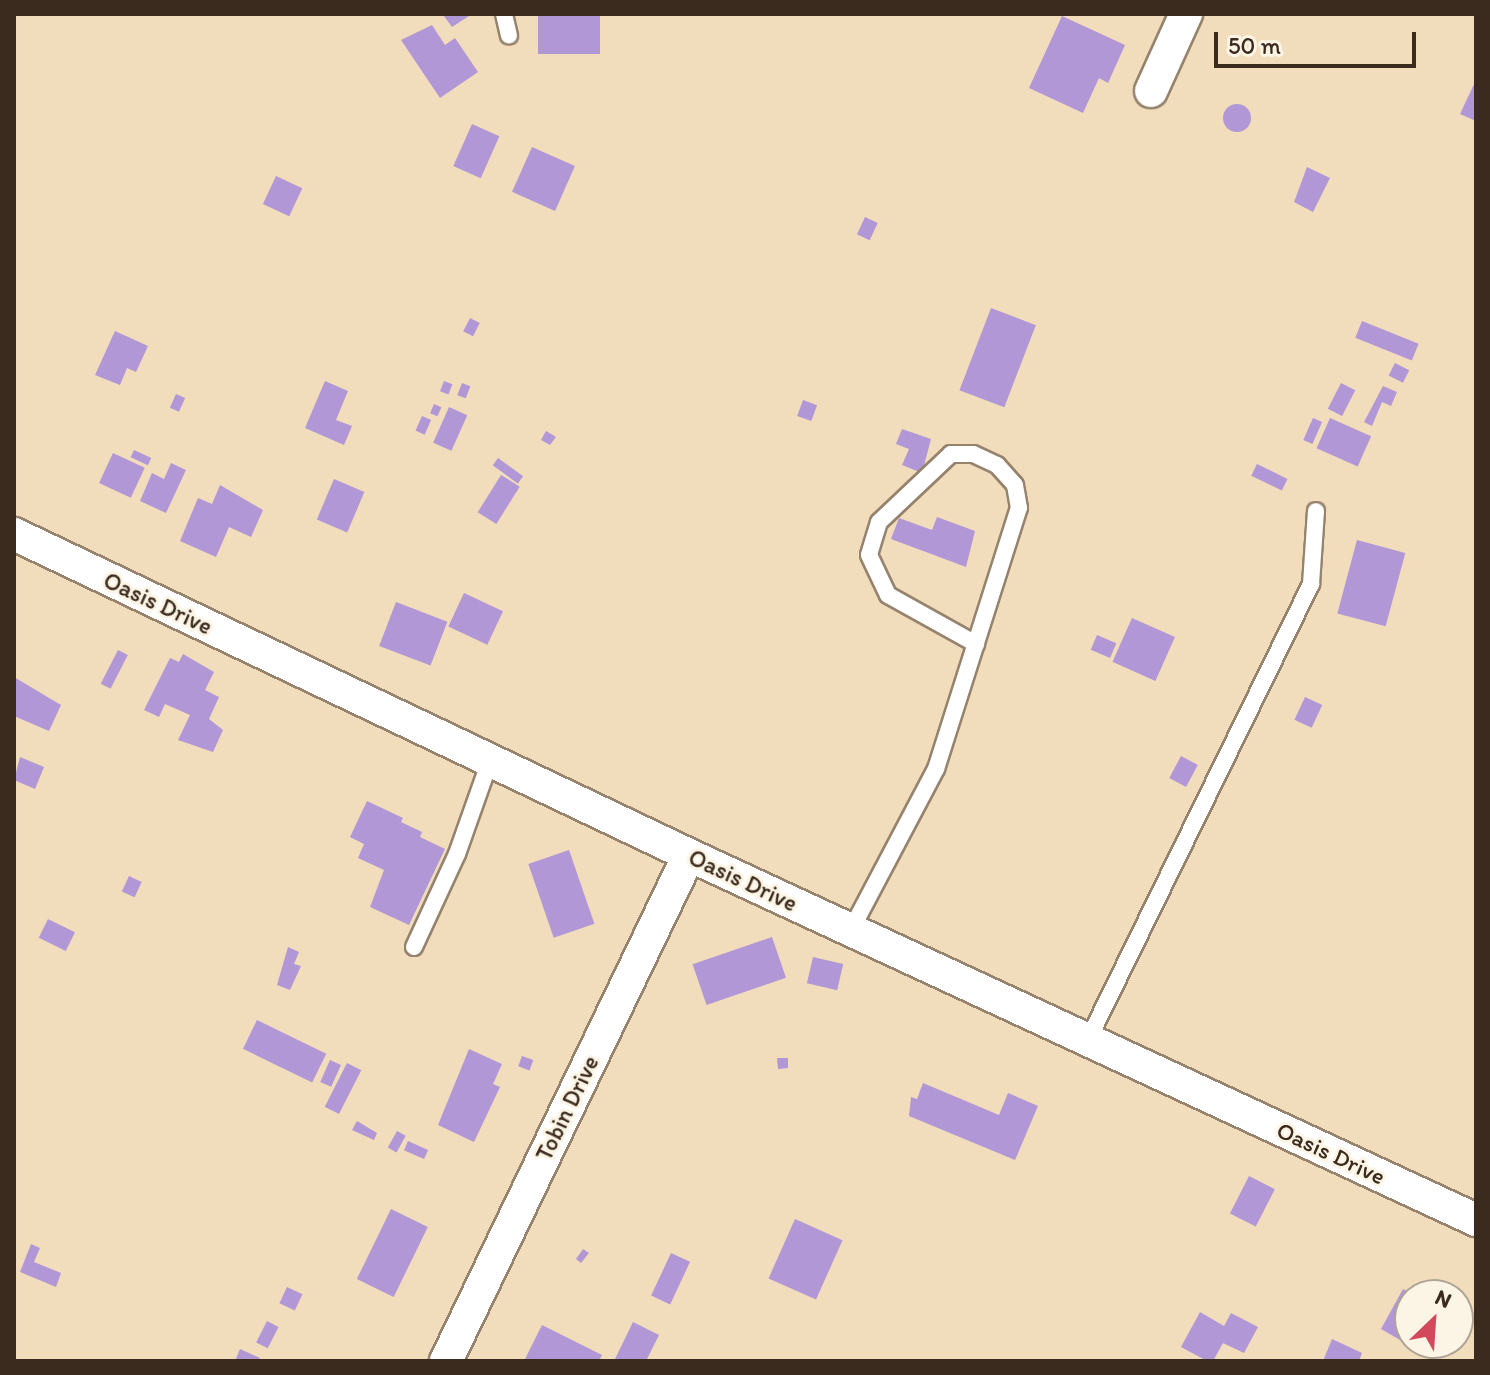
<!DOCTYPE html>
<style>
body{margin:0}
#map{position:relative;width:1490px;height:1375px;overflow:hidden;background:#f1dcbc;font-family:Itim,sans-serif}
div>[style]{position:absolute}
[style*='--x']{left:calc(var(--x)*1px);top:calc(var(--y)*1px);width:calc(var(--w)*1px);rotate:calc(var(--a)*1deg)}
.building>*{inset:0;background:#b197d5;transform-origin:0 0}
.round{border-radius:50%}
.roads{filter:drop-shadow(2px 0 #96836d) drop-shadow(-2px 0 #96836d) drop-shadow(0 2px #96836d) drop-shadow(0 -2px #96836d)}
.lane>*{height:16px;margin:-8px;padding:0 8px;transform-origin:8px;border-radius:8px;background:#fff}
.street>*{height:32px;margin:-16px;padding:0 16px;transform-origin:16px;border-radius:16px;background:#fff}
span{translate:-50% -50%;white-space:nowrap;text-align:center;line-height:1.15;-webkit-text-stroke:6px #fcf5e5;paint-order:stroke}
.street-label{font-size:24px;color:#3b2a1e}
.frame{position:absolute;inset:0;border:16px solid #3b2a1e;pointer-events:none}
.north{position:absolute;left:1394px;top:1279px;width:80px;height:80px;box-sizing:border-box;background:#fcf5e5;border:2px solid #afa495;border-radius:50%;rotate:25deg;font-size:22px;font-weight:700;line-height:32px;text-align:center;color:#3b2a1e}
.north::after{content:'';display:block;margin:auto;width:28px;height:36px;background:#d1495b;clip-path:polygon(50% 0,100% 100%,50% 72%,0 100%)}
.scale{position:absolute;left:1214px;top:32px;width:202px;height:36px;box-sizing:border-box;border:4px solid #3b2a1e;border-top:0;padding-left:10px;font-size:24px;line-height:28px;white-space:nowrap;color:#3b2a1e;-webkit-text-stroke:6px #fcf5e5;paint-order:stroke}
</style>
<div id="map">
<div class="building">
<div style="clip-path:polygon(472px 14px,452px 27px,444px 16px,447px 14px)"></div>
<div style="left:538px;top:14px;width:62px;height:40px"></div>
<div style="clip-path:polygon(1062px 16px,1125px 45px,1108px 83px,1099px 78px,1083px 113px,1029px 88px)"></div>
<div style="clip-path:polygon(432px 25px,445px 45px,455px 38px,478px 72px,440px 98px,401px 40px)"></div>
<div style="clip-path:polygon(1476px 80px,1476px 121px,1460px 114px)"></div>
<div class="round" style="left:1223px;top:104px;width:28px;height:28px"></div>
<div style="left:472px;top:124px;width:30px;height:46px;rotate:24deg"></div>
<div style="left:532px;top:147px;width:47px;height:49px;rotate:24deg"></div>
<div style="clip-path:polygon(1307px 167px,1330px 178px,1313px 212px,1294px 202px)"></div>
<div style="left:276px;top:176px;width:29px;height:31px;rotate:25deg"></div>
<div style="left:865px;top:217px;width:14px;height:19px;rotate:25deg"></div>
<div style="left:991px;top:308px;width:48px;height:88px;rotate:21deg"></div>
<div style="left:470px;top:318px;width:11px;height:15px;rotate:27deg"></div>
<div style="left:1362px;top:321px;width:61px;height:18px;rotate:22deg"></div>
<div style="clip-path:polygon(115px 331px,148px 346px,136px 372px,127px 368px,120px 385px,95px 375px)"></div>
<div style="left:1395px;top:363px;width:16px;height:14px;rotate:27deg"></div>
<div style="clip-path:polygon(325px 381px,348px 391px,336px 420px,352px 426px,344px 445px,305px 428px)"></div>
<div style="left:444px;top:381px;width:9px;height:11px;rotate:21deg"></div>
<div style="left:462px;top:383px;width:9px;height:13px;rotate:21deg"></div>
<div style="left:1341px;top:383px;width:16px;height:29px;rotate:27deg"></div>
<div style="clip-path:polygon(1383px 386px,1397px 392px,1391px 406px,1382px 402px,1372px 426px,1364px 422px)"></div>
<div style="left:176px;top:394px;width:10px;height:15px;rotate:24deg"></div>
<div style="left:803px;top:400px;width:15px;height:17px;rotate:20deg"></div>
<div style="left:434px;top:404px;width:8px;height:10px;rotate:23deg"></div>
<div style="left:449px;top:407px;width:20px;height:39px;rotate:24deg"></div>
<div style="left:422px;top:416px;width:10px;height:16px;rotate:24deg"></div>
<div style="left:1313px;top:418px;width:10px;height:24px;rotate:24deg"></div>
<div style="left:1330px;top:418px;width:45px;height:33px;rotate:24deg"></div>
<div style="clip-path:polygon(902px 429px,931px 439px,922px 473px,902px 465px,909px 449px,896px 444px)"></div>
<div style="clip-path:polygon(546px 431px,556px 437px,550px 445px,541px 440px)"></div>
<div style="left:134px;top:450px;width:19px;height:8px;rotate:25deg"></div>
<div style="left:113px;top:453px;width:35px;height:33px;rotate:25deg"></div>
<div style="left:498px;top:458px;width:31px;height:9px;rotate:36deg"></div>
<div style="clip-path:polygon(171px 463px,186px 470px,166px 513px,140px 501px,152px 473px,164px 479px)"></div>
<div style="left:1257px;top:464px;width:34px;height:13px;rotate:26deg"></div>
<div style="left:501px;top:475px;width:22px;height:44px;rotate:32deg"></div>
<div style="left:334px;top:479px;width:33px;height:44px;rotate:23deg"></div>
<div style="clip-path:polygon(220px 485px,263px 510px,251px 537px,229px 527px,216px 557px,180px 541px,198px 498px,212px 504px)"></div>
<div style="clip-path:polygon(937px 517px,975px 531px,966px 567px,891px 539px,899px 518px,932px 530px)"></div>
<div style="left:1357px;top:540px;width:50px;height:76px;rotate:15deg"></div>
<div style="left:464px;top:593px;width:43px;height:37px;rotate:25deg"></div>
<div style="left:396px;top:602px;width:55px;height:47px;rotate:21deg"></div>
<div style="left:1132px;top:618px;width:47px;height:48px;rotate:24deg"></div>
<div style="left:1097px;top:635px;width:21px;height:16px;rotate:23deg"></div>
<div style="left:118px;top:650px;width:11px;height:38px;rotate:27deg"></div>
<div style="clip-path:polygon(183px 654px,214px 672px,205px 690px,219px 697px,209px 719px,223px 730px,213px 752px,178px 740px,190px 715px,165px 704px,159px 717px,144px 710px,170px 658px,179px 662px)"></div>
<div style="clip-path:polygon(14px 677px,61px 705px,49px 731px,14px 716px)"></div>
<div style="left:1305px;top:697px;width:19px;height:25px;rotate:25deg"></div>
<div style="left:1181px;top:756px;width:19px;height:25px;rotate:28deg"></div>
<div style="clip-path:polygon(20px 757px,44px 767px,35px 789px,14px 780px)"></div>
<div style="clip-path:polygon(367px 801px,403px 818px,401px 822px,422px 832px,420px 837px,445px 849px,409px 925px,370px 907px,384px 870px,358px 858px,364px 844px,350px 837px)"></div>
<div style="left:569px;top:850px;width:78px;height:43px;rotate:71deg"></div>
<div style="left:129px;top:876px;width:14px;height:17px;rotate:25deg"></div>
<div style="left:48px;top:919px;width:30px;height:21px;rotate:26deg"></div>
<div style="left:772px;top:937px;width:43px;height:84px;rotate:71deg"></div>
<div style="clip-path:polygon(288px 947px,299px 952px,294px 964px,301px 966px,290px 990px,277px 985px)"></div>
<div style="left:813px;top:957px;width:31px;height:27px;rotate:13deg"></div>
<div style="left:257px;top:1020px;width:77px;height:32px;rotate:26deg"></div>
<div style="clip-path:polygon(469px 1049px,502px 1064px,493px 1084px,500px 1087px,474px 1142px,438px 1125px)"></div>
<div style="left:522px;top:1056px;width:12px;height:11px;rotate:20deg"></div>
<div style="clip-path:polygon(777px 1058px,788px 1058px,788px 1068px,778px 1069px)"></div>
<div style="left:330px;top:1060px;width:12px;height:24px;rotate:24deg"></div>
<div style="left:347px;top:1063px;width:16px;height:49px;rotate:27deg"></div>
<div style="clip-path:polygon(923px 1083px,999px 1115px,1008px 1093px,1038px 1106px,1015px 1160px,909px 1116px,911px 1097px,917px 1099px)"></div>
<div style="clip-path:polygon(357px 1121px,377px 1133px,374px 1140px,352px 1130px)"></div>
<div style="left:397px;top:1131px;width:10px;height:19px;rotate:29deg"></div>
<div style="left:408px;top:1141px;width:22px;height:10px;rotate:24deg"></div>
<div style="left:1249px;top:1176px;width:29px;height:42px;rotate:27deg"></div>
<div style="left:391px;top:1209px;width:41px;height:78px;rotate:26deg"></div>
<div style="left:795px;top:1219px;width:52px;height:65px;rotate:24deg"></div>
<div style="clip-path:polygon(31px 1244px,40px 1248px,34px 1262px,61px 1273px,56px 1287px,20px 1272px)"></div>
<div style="clip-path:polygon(583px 1249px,589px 1253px,581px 1263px,576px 1259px)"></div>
<div style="left:671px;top:1253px;width:21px;height:47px;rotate:25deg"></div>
<div style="left:287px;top:1287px;width:17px;height:18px;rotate:25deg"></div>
<div style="clip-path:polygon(1403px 1289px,1410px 1293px,1414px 1348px,1381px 1329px)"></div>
<div style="clip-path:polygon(1200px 1312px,1224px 1326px,1231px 1313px,1258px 1327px,1244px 1353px,1223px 1343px,1213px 1361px,1207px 1361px,1181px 1347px)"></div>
<div style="left:267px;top:1321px;width:13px;height:24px;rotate:27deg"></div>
<div style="clip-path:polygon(633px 1322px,659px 1335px,646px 1361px,619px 1361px,615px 1359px)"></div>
<div style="clip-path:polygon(542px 1325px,602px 1355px,599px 1361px,524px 1361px)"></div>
<div style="clip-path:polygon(1332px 1339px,1362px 1353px,1359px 1361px,1323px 1361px)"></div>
<div style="clip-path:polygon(240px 1349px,260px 1358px,258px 1361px,235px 1361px)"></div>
</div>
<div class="roads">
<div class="lane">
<div style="--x:504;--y:14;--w:22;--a:77"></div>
<div style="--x:851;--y:930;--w:182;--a:-62.2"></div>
<div style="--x:936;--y:769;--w:274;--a:-72.4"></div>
<div style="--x:1019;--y:508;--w:23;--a:-100"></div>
<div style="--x:1015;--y:485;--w:27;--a:-132"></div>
<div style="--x:997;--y:465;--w:26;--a:-155"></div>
<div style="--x:973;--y:454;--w:22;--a:180"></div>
<div style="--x:951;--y:454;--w:99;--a:136.6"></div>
<div style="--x:879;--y:522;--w:34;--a:107"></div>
<div style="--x:869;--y:555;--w:44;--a:64.6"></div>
<div style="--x:888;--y:595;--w:101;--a:29.1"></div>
<div style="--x:414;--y:947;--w:102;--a:-65.2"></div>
<div style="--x:457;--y:854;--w:99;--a:-70.5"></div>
<div style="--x:1088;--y:1040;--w:508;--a:-63.94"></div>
<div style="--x:1311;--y:584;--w:73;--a:-86.1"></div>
</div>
<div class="street">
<div style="--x:1151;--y:91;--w:85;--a:-65.6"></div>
<div style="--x:14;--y:534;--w:747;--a:25.43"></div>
<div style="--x:689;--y:855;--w:868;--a:24.88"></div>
<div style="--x:446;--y:1361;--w:561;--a:-64.35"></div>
</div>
</div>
<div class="street-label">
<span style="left:158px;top:603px;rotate:25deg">Oasis Drive</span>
<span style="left:743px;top:880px;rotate:25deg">Oasis Drive</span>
<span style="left:567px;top:1108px;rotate:-64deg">Tobin Drive</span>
<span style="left:1331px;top:1153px;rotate:25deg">Oasis Drive</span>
</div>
<div class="frame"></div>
<div class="north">N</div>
<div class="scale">50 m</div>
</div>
